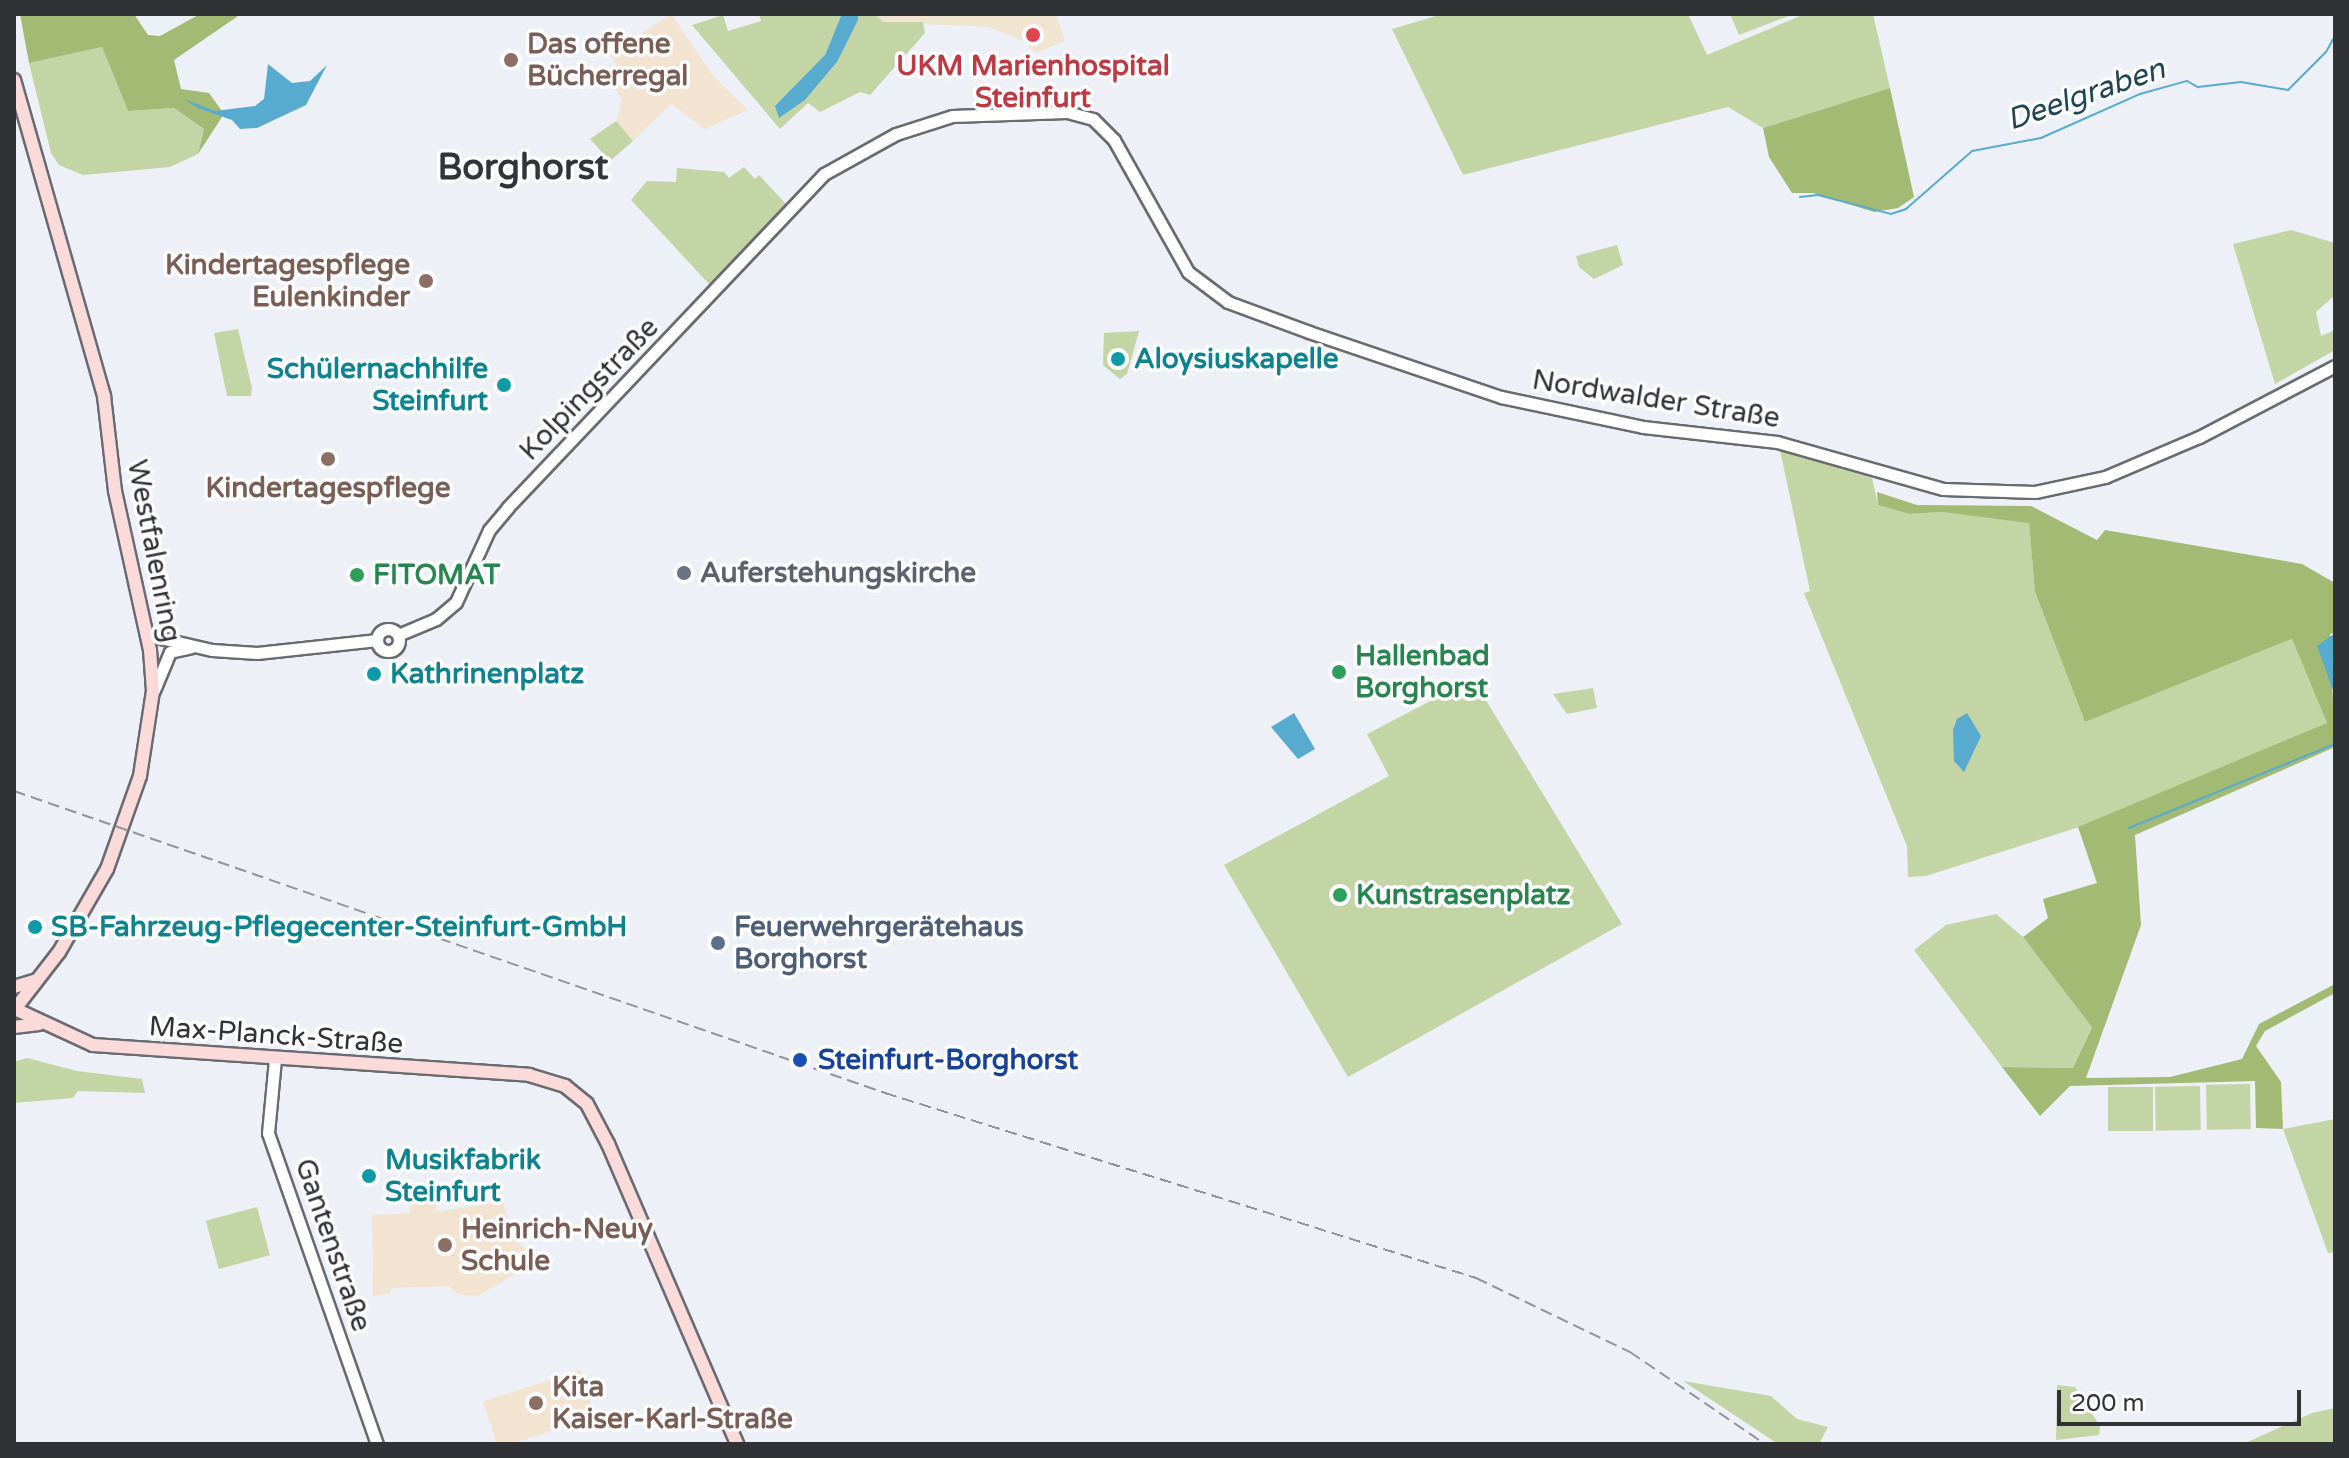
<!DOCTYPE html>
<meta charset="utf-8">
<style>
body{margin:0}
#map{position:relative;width:2349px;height:1458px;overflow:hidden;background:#eef0f7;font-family:"Varela Round",sans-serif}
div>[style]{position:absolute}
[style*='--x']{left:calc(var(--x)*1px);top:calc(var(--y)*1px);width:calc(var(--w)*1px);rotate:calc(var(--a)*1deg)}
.education>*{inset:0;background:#f3e3d1;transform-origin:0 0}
.medical>*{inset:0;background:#efe5d0}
.green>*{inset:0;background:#c3d4a5;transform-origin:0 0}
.forest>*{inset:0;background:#a2ba74}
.water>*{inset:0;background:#56abcf}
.stream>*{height:2px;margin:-1px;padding:0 1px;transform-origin:1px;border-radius:1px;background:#56abcf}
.roads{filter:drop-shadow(2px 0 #696b71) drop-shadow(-2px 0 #696b71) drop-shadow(0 2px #696b71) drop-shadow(0 -2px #696b71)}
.tertiary>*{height:11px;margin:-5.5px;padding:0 5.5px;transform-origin:5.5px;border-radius:5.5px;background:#fff}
.tertiary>.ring{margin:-5.5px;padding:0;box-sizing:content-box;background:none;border:11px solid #fff;border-radius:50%}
.secondary>*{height:12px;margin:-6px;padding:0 6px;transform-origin:6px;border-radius:6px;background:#fbdbd9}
.rail>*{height:2px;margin-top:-1px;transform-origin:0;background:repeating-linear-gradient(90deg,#929499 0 12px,transparent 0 18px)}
.dots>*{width:22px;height:22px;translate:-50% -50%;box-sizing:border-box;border:4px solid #fdfdff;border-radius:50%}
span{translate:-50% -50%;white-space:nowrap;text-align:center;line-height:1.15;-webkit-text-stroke:7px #fdfdff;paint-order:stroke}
.education-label{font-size:28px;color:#785e54;font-weight:700}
.left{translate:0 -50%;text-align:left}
.right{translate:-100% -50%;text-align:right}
.health-label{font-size:28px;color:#be3a42;font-weight:700}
.culture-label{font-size:28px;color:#0d838f;font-weight:700}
.street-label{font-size:28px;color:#313235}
.worship-label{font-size:28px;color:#5b616d;font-weight:700}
.leisure-label{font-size:28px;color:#27864d;font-weight:700}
.service-label{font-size:28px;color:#4e5e75;font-weight:700}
.transit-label{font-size:28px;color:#164399;font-weight:700}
.water-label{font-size:30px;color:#204555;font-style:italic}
.district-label{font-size:36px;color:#33343a;font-weight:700}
.frame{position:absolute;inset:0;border:16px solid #313235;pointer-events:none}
.scale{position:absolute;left:2057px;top:1390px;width:244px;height:36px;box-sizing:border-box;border:4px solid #313235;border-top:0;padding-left:10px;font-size:24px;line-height:28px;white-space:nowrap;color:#313235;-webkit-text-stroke:6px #fdfdff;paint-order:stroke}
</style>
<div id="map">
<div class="education">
<div style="clip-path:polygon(671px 14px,714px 77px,748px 110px,705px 129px,671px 104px,633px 141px,616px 121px,622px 101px,612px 83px,623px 76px,610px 55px)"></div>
<div style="clip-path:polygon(435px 1191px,436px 1212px,503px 1201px,513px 1237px,537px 1261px,478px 1296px,459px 1295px,449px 1286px,391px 1288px,390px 1294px,373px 1296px,372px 1215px,410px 1213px,410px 1192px)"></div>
<div style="left:580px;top:1370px;width:49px;height:102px;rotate:72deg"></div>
</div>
<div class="medical">
<div style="clip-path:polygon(875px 14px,1056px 14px,1065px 41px,1035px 53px,1024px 41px,988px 27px,882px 22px)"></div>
</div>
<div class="green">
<div style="clip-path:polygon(759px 14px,843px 14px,805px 100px,837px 62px,858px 14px,875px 14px,883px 22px,923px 22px,925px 33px,870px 95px,860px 92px,820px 112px,808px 103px,780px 129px,692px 25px,723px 15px,728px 31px,761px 21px)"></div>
<div style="clip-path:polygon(1443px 14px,1688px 14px,1707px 55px,1805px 14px,1873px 14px,1890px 88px,1763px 128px,1728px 107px,1463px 175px,1392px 29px)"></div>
<div style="clip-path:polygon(1730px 14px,1794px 14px,1739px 35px)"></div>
<div style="clip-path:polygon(102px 47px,128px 111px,174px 108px,204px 129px,198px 154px,170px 167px,83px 175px,59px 165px,51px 153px,29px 63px)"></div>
<div style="clip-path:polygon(616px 121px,633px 141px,610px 161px,590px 139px)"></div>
<div style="clip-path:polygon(744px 167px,755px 179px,759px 175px,786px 204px,710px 285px,631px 200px,647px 181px,676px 182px,677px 168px,724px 172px,729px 178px)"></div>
<div style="clip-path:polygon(2291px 230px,2335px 243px,2335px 295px,2316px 312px,2321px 336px,2335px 330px,2335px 350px,2275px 384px,2233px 244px)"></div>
<div style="clip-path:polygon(1617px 245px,1623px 265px,1594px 279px,1579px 267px,1576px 256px)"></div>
<div style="clip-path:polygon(238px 329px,252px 388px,251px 396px,227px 396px,214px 333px)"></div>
<div style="clip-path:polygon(1139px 331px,1127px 374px,1120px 379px,1103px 365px,1104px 333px)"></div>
<div style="clip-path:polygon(1780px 450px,1872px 478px,1878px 505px,1909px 514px,1942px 512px,2029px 522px,2035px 592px,2085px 722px,2292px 639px,2327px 723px,2120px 814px,1926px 876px,1908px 877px,1907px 846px,1804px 593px,1810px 591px)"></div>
<div style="clip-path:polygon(1473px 679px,1622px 924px,1348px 1077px,1224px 865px,1389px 776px,1367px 734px)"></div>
<div style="clip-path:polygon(1593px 688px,1597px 708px,1567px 714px,1553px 694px)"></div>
<div style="clip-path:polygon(1996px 914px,2023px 937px,2092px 1026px,2073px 1068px,2002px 1067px,1914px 950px,1946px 925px)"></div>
<div style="clip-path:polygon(27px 1058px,77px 1071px,142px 1079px,145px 1093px,78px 1091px,73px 1098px,14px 1103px,14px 1062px)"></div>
<div style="left:2250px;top:1084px;width:45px;height:44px;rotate:89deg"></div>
<div style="left:2200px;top:1086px;width:44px;height:45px;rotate:89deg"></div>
<div style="left:2153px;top:1087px;width:44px;height:45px;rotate:90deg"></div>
<div style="clip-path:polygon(2335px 1119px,2335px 1252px,2328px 1253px,2283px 1129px)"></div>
<div style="left:257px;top:1207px;width:50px;height:53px;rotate:75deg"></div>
<div style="clip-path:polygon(1683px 1381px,1771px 1396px,1797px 1419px,1828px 1427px,1819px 1444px,1778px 1444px)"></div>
<div style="clip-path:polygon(2057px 1385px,2075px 1387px,2100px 1426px,2099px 1435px,2056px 1440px)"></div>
<div style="clip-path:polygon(2335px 1408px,2335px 1444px,2243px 1444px,2312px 1413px)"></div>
</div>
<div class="forest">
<div style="clip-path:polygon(20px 14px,134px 14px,148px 35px,160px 36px,200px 14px,241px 14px,174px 60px,181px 89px,209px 93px,224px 114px,198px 154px,204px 129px,174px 108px,128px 111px,102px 47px,29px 63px)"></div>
<div style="clip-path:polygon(1890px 88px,1914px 197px,1898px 208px,1874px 212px,1813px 193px,1792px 193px,1769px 157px,1763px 128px)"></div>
<div style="clip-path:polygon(1877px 492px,1917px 505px,2031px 506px,2097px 540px,2105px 530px,2302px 564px,2335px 583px,2335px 633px,2330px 634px,2335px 747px,2135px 835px,2141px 925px,2086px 1078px,2170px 1077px,2242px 1059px,2259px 1024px,2335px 984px,2335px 993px,2265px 1031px,2256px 1046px,2281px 1082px,2283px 1129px,2256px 1128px,2255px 1081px,2070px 1086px,2040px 1116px,2002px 1067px,2073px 1068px,2092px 1027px,2023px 937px,2048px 918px,2043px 899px,2097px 883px,2078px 827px,2327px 723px,2292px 639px,2085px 722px,2035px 592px,2029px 523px,1942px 512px,1909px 514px,1878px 505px)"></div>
</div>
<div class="water">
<div style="clip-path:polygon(842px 14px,858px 14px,858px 20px,837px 62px,805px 100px,779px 118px,775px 106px,825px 55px)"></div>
<div style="clip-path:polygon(268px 64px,292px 83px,310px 81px,327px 65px,306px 105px,257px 128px,240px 129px,232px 120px,198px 108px,184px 99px,215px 111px,255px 106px,264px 99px)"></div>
<div style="clip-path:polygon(2335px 633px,2335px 696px,2317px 646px)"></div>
<div style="clip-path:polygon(1294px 713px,1315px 749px,1298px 759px,1271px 727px)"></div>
<div style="clip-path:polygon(1967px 713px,1981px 736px,1964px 772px,1954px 761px,1953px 730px,1957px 719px)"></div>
</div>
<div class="stream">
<div style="--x:1800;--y:197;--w:18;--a:-6"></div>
<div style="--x:1818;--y:195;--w:75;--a:14.6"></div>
<div style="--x:1891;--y:214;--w:16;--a:-18"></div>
<div style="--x:1906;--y:209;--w:88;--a:-41.3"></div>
<div style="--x:1972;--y:151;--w:70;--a:-10.7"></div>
<div style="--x:2041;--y:138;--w:108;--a:-24"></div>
<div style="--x:2140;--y:94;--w:49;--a:-15.5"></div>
<div style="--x:2187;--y:81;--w:13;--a:29"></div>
<div style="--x:2198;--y:87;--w:43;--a:-6.6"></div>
<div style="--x:2241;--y:82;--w:48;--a:9.7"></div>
<div style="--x:2288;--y:90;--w:54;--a:-45"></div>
<div style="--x:2326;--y:52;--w:18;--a:-61"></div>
<div style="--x:2129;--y:828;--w:222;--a:-22.2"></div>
</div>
<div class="roads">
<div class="tertiary">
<div class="ring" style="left:377px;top:629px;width:11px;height:11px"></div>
<div style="--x:147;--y:635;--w:67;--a:13"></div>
<div style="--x:212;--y:650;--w:45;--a:3.8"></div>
<div style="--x:257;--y:653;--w:121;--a:-6.2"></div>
<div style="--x:398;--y:635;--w:41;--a:-22.8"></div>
<div style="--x:436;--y:619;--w:26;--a:-40"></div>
<div style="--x:456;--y:602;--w:79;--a:-65.4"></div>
<div style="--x:489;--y:530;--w:30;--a:-50"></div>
<div style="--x:508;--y:507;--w:459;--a:-46.5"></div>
<div style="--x:824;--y:174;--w:82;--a:-29.1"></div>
<div style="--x:896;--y:134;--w:59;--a:-17.8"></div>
<div style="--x:952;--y:116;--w:115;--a:-2"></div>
<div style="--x:1067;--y:112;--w:27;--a:15"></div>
<div style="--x:1093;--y:119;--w:30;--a:45"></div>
<div style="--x:1114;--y:140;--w:151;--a:60.7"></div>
<div style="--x:1188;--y:272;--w:50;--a:36.9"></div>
<div style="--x:1228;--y:302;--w:86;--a:20.3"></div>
<div style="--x:1309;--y:332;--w:203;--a:18.7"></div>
<div style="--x:1501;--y:397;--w:145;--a:11.9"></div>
<div style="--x:1643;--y:427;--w:135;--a:6.4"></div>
<div style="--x:1777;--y:442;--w:173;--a:15.8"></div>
<div style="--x:1943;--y:489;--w:92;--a:1.9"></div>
<div style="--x:2035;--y:492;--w:72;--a:-12.1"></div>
<div style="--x:2105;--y:477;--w:102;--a:-23.1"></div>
<div style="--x:2199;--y:437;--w:153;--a:-27.6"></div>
<div style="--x:154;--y:690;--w:41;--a:-67.2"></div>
<div style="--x:170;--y:652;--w:22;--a:-13"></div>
<div style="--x:275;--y:1059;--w:74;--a:95.4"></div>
<div style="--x:268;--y:1133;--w:330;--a:70.7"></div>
</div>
<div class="secondary">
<div style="--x:14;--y:80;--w:329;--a:74.1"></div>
<div style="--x:104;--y:396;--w:96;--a:83.4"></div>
<div style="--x:115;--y:491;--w:163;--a:77.6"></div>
<div style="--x:150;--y:650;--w:41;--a:85.8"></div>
<div style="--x:153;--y:691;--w:86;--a:98.7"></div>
<div style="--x:140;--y:776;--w:99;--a:109.5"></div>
<div style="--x:107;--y:869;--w:96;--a:120"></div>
<div style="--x:59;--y:952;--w:72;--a:127.7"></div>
<div style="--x:15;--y:1009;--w:86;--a:24.8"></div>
<div style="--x:93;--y:1045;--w:437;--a:3.9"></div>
<div style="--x:529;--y:1075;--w:38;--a:17"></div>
<div style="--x:565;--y:1086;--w:28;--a:39"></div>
<div style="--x:587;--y:1104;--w:45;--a:62.3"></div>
<div style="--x:608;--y:1144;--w:327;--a:66.7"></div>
<div style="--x:14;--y:987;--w:24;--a:-17"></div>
<div style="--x:14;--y:1027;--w:25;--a:-7"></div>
</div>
</div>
<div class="rail">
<div style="--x:14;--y:791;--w:922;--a:19.12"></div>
<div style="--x:885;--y:1093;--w:619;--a:17.38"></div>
<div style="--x:1476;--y:1278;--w:171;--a:25.7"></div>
<div style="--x:1630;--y:1352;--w:163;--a:34.3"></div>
</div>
<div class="dots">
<div style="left:1033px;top:35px;background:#e0444e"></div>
<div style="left:511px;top:60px;background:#8d6e63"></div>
<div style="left:426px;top:281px;background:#8d6e63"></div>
<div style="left:1118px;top:359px;background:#0f9aa8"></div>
<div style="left:504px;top:385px;background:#0f9aa8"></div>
<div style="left:328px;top:459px;background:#8d6e63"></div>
<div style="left:684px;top:573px;background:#6b7280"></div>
<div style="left:357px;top:575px;background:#2e9e5b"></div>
<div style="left:1339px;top:672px;background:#2e9e5b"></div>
<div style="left:374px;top:674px;background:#0f9aa8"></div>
<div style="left:1340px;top:895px;background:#2e9e5b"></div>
<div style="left:35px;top:927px;background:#0f9aa8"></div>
<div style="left:718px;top:943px;background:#5c6f8a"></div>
<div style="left:800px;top:1060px;background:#1a4fb4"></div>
<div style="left:369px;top:1176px;background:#0f9aa8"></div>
<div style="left:445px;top:1245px;background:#8d6e63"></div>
<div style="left:536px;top:1403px;background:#8d6e63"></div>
</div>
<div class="education-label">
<span class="left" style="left:527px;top:60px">Das offene<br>Bücherregal</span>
<span class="right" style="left:410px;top:281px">Kindertagespflege<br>Eulenkinder</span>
<span style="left:328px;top:488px">Kindertagespflege</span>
<span class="left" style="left:461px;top:1245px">Heinrich-Neuy<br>Schule</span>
<span class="left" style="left:552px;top:1403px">Kita<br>Kaiser-Karl-Straße</span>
</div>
<div class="health-label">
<span style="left:1033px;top:82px">UKM Marienhospital<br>Steinfurt</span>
</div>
<div class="culture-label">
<span class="left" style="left:1134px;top:359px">Aloysiuskapelle</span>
<span class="right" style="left:488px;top:385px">Schülernachhilfe<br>Steinfurt</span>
<span class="left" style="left:390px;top:674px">Kathrinenplatz</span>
<span class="left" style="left:51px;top:927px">SB-Fahrzeug-Pflegecenter-Steinfurt-GmbH</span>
<span class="left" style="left:385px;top:1176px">Musikfabrik<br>Steinfurt</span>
</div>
<div class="street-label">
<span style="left:589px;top:389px;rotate:-46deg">Kolpingstraße</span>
<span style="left:1656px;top:399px;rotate:9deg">Nordwalder Straße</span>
<span style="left:154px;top:551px;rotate:79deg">Westfalenring</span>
<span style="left:276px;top:1035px;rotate:4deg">Max-Planck-Straße</span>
<span style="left:333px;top:1245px;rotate:71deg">Gantenstraße</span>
</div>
<div class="worship-label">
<span class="left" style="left:700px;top:573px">Auferstehungskirche</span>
</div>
<div class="leisure-label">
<span class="left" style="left:373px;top:575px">FITOMAT</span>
<span class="left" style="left:1355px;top:672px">Hallenbad<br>Borghorst</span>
<span class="left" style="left:1356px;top:895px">Kunstrasenplatz</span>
</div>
<div class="service-label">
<span class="left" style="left:734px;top:943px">Feuerwehrgerätehaus<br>Borghorst</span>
</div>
<div class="transit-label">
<span class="left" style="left:818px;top:1060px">Steinfurt-Borghorst</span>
</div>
<div class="water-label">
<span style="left:2086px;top:95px;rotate:-19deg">Deelgraben</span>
</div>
<div class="district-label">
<span style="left:523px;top:168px">Borghorst</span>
</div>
<div class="frame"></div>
<div class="scale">200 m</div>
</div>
